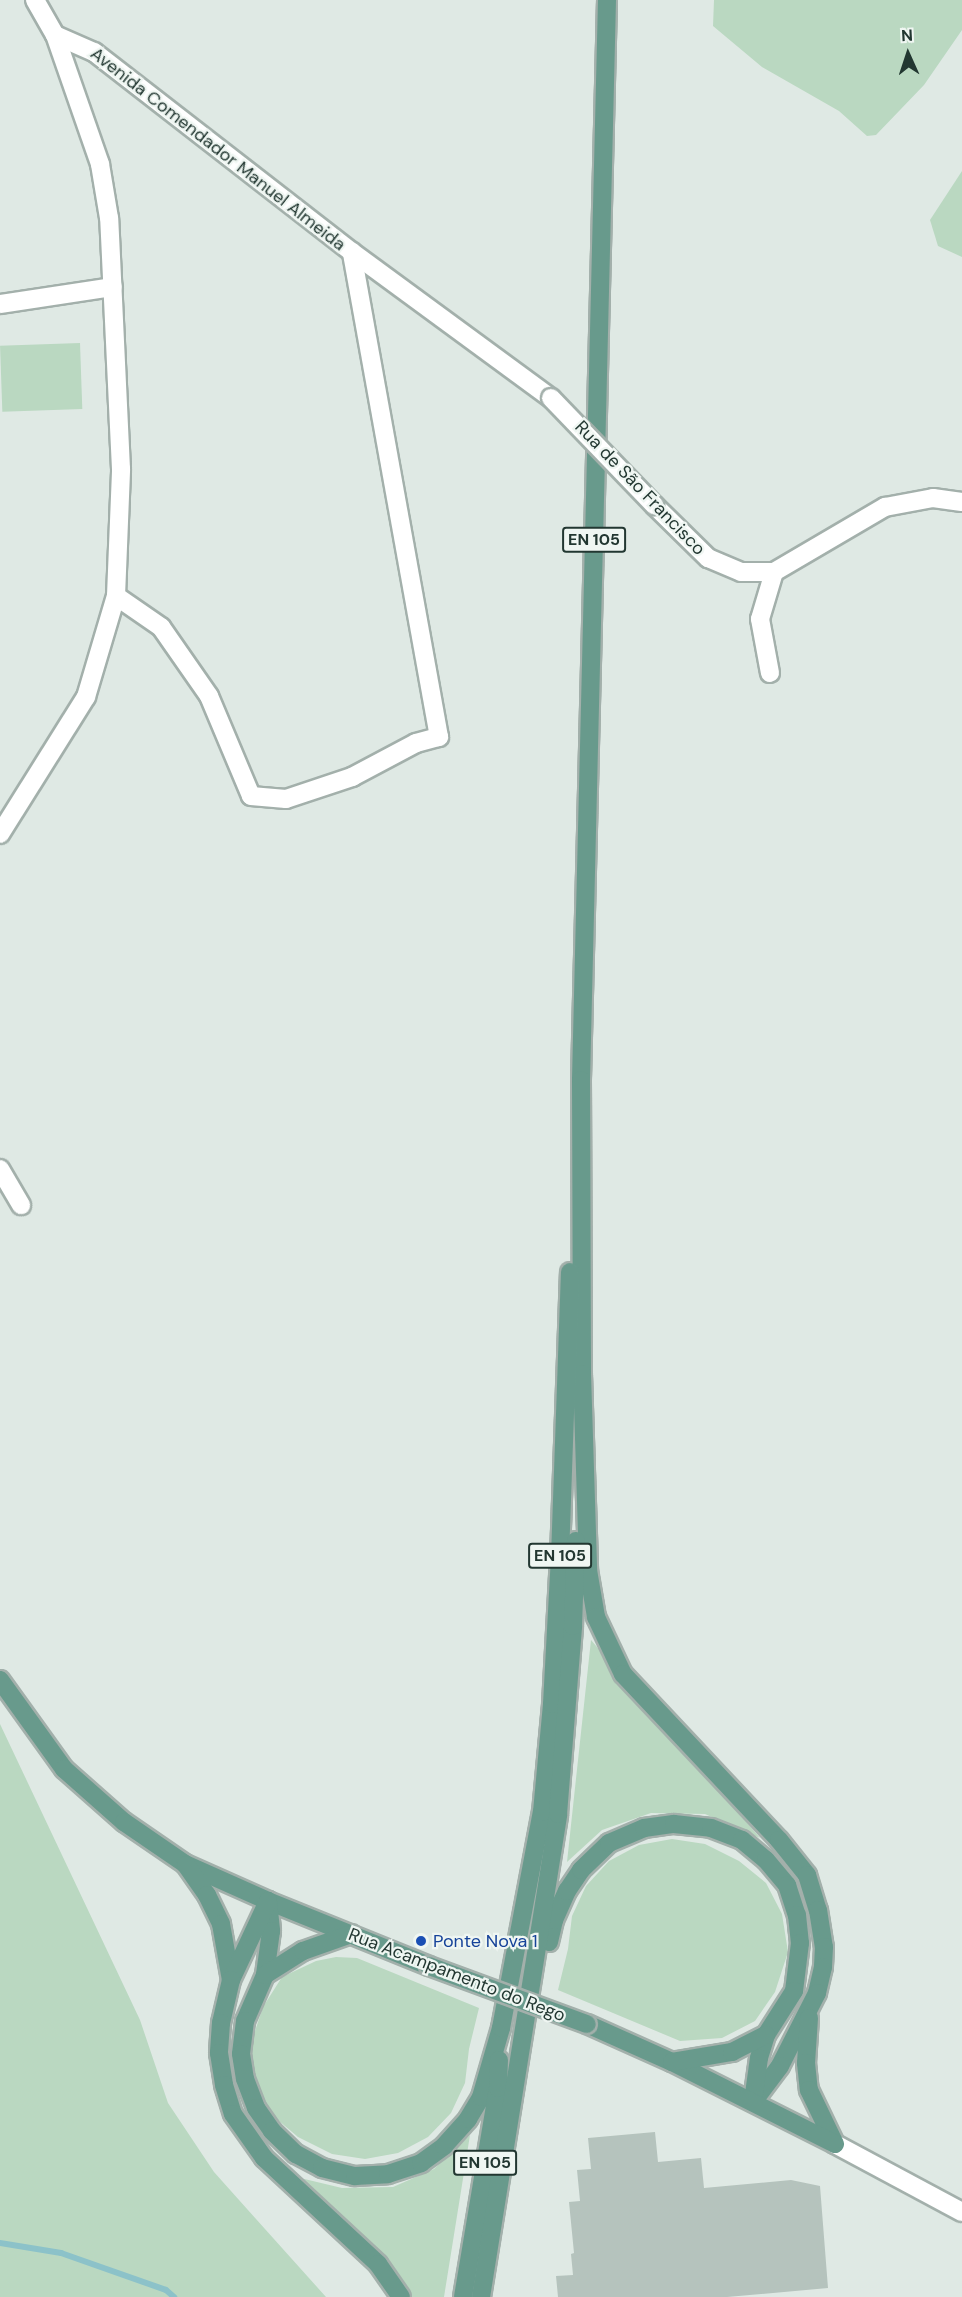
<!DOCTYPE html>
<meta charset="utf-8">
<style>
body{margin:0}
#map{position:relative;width:962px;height:2297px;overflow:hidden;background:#dfe9e4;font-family:"DM Sans",sans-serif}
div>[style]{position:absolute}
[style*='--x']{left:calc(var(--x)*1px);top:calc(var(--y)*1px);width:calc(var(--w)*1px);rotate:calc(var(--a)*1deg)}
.green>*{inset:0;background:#bad8c1;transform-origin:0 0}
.stream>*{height:6px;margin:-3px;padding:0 3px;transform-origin:3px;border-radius:3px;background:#8cc2c9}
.building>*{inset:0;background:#b5c3bd}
.roads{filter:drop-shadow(2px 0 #a3b0ab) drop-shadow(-2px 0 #a3b0ab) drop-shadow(0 2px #a3b0ab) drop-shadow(0 -2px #a3b0ab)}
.minor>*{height:18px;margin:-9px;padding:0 9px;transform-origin:9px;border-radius:9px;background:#fff}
.major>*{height:18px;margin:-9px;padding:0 9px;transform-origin:9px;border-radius:9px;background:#689a8c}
.bridges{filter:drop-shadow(2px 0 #a3b0ab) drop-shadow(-2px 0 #a3b0ab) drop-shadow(0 2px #a3b0ab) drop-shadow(0 -2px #a3b0ab)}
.minor-bridge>*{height:18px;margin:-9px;padding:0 9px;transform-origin:9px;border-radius:9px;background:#fff}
.major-bridge>*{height:18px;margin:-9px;padding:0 9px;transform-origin:9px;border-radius:9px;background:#689a8c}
.dots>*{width:16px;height:16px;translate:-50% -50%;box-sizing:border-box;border:3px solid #eff6f2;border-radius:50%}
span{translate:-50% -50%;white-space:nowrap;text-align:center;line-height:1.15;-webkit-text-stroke:4.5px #eff6f2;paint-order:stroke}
.shield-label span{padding:2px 4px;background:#eff6f2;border:2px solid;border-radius:4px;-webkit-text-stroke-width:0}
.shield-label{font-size:16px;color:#223731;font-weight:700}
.street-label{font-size:18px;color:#223731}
.transit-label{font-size:18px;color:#164399}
.left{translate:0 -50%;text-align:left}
.north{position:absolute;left:878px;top:24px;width:60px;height:60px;-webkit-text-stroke:4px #eff6f2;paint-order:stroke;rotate:357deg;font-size:16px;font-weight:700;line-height:24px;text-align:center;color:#223731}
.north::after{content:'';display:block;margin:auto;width:21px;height:27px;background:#223731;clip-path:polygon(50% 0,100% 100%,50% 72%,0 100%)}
</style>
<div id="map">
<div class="green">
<div style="clip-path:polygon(714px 0,962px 0,962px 30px,924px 85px,876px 135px,867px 136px,839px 111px,762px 67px,713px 26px)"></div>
<div style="clip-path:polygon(962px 171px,962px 257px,938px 246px,930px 220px)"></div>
<div style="left:80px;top:343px;width:66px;height:80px;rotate:88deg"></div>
<div style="clip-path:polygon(591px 1640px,760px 1838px,705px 1814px,651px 1813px,602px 1830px,567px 1862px)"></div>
<div style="clip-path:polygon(0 1724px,140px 2020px,168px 2103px,214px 2172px,326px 2297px,0 2297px)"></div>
<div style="clip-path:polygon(672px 1839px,705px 1844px,739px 1861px,766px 1883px,782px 1914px,788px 1952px,775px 1992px,755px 2021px,722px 2038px,680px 2041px,558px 1990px,568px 1949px,572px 1916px,586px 1886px,609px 1861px,639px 1845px)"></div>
<div style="clip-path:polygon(336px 1957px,357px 1958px,479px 2008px,469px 2049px,465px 2083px,451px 2113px,428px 2137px,398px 2153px,365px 2159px,332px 2154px,298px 2137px,272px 2115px,255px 2084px,250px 2046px,263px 2007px,282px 1977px,316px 1961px)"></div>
<div style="clip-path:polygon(470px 2135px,444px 2297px,410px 2297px,296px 2177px,342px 2188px,393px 2187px,434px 2169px)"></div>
</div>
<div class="stream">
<div style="--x:0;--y:2243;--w:62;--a:9.3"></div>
<div style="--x:61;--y:2253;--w:111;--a:19.4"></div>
<div style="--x:166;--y:2290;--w:11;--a:41"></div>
</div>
<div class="building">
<div style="clip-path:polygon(655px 2132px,658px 2162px,701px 2158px,704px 2188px,791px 2180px,820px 2186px,828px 2288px,727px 2297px,558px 2297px,556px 2276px,573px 2275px,571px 2254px,574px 2253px,569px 2202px,580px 2201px,577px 2170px,591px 2169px,588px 2138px)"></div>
</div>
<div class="roads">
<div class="minor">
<div style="--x:35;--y:0;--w:40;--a:60.3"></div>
<div style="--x:55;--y:35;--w:43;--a:23.6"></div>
<div style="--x:94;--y:52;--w:326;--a:37.8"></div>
<div style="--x:352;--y:252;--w:247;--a:36.3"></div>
<div style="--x:0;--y:304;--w:114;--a:-8.6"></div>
<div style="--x:654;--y:505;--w:76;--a:44.5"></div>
<div style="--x:708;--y:558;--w:36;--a:23"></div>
<div style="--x:741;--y:572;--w:33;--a:0"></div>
<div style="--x:774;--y:572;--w:129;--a:-30.4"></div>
<div style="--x:885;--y:507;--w:49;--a:-10.6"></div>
<div style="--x:933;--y:498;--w:29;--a:8"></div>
<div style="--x:116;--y:596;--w:55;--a:34.6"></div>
<div style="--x:161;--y:627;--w:84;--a:55.2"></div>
<div style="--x:209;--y:696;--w:108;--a:67.2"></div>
<div style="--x:251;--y:796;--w:35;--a:5"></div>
<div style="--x:286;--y:799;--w:70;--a:-18.4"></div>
<div style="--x:352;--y:777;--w:72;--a:-28"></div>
<div style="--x:416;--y:743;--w:24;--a:-15"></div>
<div style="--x:439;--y:737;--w:493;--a:-100.2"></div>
<div style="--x:770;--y:673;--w:55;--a:-100.5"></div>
<div style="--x:760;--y:619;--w:49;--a:-73.4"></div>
<div style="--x:0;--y:834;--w:162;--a:-57.9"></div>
<div style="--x:86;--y:697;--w:105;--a:-73.5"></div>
<div style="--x:116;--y:596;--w:127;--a:-87.7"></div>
<div style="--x:121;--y:469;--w:251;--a:-92.7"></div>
<div style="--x:109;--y:218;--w:55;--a:-99.5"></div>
<div style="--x:100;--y:164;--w:137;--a:-109.2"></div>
<div style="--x:0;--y:1169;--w:42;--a:59.7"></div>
<div style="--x:835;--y:2144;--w:144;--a:28.2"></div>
</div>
<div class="major">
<div style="--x:607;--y:0;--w:1080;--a:91.38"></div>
<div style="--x:581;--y:1080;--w:294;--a:89.8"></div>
<div style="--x:582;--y:1374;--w:196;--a:88.2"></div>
<div style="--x:588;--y:1570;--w:48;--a:80.3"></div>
<div style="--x:596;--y:1617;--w:63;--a:64.7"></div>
<div style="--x:623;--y:1674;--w:228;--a:46.8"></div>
<div style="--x:779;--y:1840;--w:45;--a:51.3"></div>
<div style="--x:807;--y:1875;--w:37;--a:73"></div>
<div style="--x:818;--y:1910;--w:37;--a:81"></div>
<div style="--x:824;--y:1947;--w:20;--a:93"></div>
<div style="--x:823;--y:1967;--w:27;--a:103"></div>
<div style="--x:817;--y:1993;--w:82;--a:116.9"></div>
<div style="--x:780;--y:2066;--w:45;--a:126.9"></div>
<div style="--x:0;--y:1680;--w:110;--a:54.3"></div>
<div style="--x:64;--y:1769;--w:80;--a:41.5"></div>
<div style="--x:124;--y:1822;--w:74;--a:34.5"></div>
<div style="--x:185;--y:1864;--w:91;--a:24"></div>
<div style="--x:268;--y:1901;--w:174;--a:22"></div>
<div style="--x:186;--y:1865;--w:37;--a:55"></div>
<div style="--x:207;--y:1895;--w:32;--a:64"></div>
<div style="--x:221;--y:1924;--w:57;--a:79.9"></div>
<div style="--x:268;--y:1901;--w:30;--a:84"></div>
<div style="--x:271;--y:1931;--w:44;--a:97.8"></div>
<div style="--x:265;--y:1975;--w:50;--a:113.5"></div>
<div style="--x:245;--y:2021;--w:33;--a:97"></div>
<div style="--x:241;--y:2054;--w:25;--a:81"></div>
<div style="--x:245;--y:2079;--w:31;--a:69"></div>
<div style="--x:256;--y:2108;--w:28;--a:55"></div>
<div style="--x:272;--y:2131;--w:33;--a:44"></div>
<div style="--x:296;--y:2154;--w:30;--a:28"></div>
<div style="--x:322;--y:2168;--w:34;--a:14"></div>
<div style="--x:355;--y:2176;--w:33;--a:-3"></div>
<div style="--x:388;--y:2174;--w:35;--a:-18"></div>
<div style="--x:421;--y:2163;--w:29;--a:-36"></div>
<div style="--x:444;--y:2146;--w:36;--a:-48"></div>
<div style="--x:468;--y:2119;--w:26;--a:-59"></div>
<div style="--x:481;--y:2097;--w:72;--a:-73.8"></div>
<div style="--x:501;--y:2028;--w:220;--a:-79.3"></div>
<div style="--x:542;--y:1812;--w:108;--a:-84.7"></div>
<div style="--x:552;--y:1704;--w:147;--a:-86.9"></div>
<div style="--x:560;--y:1557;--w:285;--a:-88"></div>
<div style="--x:268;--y:1901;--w:87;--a:115.1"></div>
<div style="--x:231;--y:1980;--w:44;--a:103.1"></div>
<div style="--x:221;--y:2023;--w:30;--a:94"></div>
<div style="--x:219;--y:2053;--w:32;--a:81"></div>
<div style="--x:224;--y:2085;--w:30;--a:73"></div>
<div style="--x:233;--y:2114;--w:54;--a:54.8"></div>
<div style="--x:264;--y:2158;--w:156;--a:42.9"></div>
<div style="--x:378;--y:2264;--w:40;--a:55.1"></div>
<div style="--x:549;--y:1942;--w:23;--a:-77"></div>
<div style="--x:554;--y:1920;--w:32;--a:-66"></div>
<div style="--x:567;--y:1891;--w:25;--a:-56"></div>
<div style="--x:581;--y:1870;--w:39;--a:-44"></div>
<div style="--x:609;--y:1843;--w:38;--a:-23"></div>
<div style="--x:644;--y:1828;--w:30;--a:-8"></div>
<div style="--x:674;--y:1824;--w:37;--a:6"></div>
<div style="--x:711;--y:1828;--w:33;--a:21"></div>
<div style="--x:742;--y:1840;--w:31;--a:40"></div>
<div style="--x:766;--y:1860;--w:33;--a:50"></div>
<div style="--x:787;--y:1885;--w:32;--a:72"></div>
<div style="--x:797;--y:1915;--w:28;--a:84"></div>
<div style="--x:800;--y:1943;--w:48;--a:97.1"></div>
<div style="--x:794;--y:1991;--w:52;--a:122.5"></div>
<div style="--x:766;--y:2035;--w:24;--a:107"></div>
<div style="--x:759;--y:2058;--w:43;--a:97.9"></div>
<div style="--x:265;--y:1975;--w:45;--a:-32.3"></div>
<div style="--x:303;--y:1951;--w:51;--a:-19.5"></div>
<div style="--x:809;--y:2018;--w:45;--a:93.8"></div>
<div style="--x:806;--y:2063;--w:27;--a:84"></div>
<div style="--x:809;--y:2090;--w:60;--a:64.3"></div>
<div style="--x:587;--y:2024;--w:93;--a:24.1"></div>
<div style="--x:672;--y:2062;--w:182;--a:26.7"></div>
<div style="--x:672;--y:2062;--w:61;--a:-9.5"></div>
<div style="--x:732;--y:2052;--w:38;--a:-27"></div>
<div style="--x:463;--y:2297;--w:212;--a:-80.5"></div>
<div style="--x:498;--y:2088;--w:28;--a:-88"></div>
<div style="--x:481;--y:2297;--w:489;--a:-80.9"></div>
<div style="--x:558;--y:1814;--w:189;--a:-85.4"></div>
<div style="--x:573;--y:1626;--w:85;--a:-88"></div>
</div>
</div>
<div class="bridges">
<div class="minor-bridge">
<div style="--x:551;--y:398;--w:149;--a:46.1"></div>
</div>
<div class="major-bridge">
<div style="--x:429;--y:1966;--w:168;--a:20.2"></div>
</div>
</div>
<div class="dots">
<div style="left:421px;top:1941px;background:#1a4fb4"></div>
</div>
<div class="shield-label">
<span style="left:594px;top:540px">EN 105</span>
<span style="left:560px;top:1556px">EN 105</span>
<span style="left:485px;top:2163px">EN 105</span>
</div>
<div class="street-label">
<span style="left:218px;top:149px;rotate:38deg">Avenida Comendador Manuel Almeida</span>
<span style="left:640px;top:488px;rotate:46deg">Rua de São Francisco</span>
<span style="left:457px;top:1975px;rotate:21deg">Rua Acampamento do Rego</span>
</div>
<div class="transit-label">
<span class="left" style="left:433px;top:1941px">Ponte Nova 1</span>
</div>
<div class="north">N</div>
</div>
